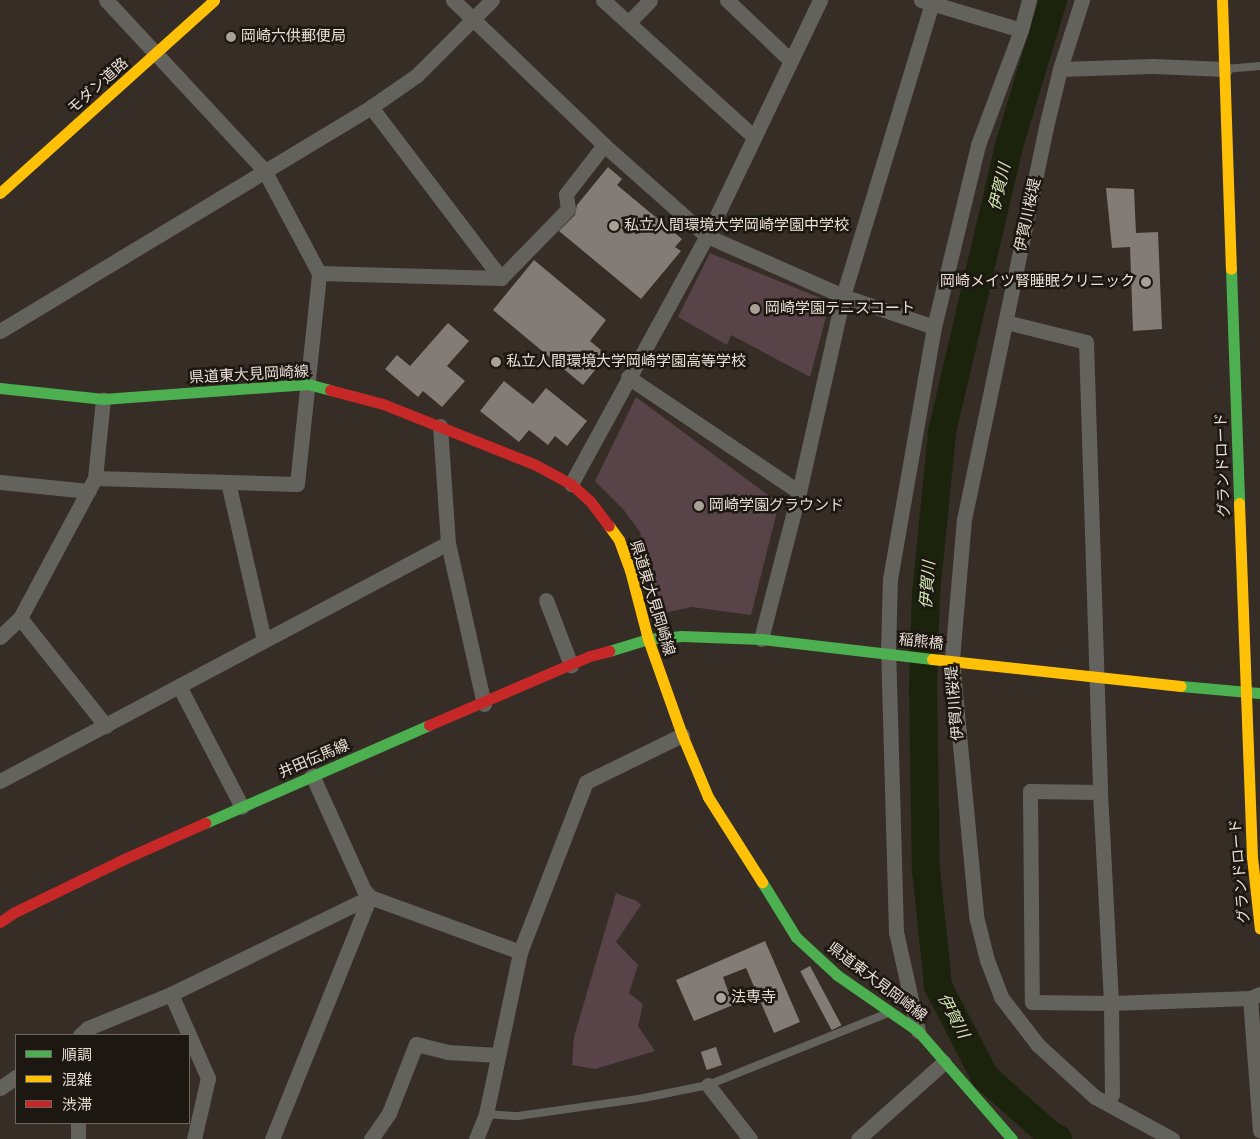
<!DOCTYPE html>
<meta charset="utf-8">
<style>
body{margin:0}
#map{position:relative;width:1260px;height:1139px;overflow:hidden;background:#352d26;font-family:Cabin,"Noto Sans JP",sans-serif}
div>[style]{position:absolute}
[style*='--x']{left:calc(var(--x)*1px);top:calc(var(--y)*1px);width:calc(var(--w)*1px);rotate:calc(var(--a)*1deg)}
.green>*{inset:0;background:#584348}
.river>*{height:28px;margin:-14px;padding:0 14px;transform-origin:14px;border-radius:14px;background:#1c230d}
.building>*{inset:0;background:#837b76;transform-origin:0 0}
.lane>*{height:8px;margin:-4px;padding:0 4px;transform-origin:4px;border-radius:4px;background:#64625d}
.street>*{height:15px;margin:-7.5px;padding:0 7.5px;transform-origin:7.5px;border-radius:7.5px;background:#64625d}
.fast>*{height:11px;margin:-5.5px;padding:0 5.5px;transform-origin:5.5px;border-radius:5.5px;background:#4caf50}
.slow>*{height:11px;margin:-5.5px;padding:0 5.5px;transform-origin:5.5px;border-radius:5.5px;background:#ffc107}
.jam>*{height:11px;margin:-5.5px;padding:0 5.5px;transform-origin:5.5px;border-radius:5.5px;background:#c62828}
.dots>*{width:14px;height:14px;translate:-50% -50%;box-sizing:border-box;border:2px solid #1d1711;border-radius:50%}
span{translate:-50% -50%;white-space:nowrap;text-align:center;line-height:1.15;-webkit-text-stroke:5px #1d1711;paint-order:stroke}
.poi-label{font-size:15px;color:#e8ded6}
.left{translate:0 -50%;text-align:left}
.right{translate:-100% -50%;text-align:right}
.street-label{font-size:15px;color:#e8ded6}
.water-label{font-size:16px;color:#d3e9b6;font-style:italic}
.legend{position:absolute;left:15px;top:1034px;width:175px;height:90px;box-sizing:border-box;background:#1d1711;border:1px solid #6e6760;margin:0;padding:6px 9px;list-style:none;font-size:15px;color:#e8ded6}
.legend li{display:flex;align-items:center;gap:10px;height:25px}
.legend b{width:25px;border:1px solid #6e6760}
</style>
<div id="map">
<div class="green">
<div style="clip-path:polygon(710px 253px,830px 302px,810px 377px,731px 335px,727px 345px,678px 317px)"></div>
<div style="clip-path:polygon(636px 397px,779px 503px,751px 615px,692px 607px,659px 614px,640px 532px,623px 509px,595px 481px)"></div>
<div style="clip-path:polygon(616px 893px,637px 901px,641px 905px,616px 942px,638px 965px,629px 993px,643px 1004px,638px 1026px,655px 1051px,595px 1069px,572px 1065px,574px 1037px)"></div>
</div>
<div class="river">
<div style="--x:1053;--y:0;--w:148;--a:106.8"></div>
<div style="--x:1010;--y:142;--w:299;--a:103.2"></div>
<div style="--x:942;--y:433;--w:160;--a:95.7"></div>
<div style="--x:926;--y:592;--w:96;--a:91.8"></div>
<div style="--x:923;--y:688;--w:181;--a:89.1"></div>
<div style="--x:926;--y:869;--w:118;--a:84.1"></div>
<div style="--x:938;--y:986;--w:102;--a:62.7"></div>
<div style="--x:985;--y:1077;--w:83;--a:41.6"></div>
<div style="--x:1047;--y:1132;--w:13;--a:32"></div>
</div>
<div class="building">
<div style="clip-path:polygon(608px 167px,622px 179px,617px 185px,682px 239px,675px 247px,681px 251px,641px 299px,559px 231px,575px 215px,577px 205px)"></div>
<div style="clip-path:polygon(1106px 188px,1134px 189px,1136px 233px,1158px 232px,1162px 329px,1133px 331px,1130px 247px,1112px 248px)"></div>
<div style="clip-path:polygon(534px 260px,606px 320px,590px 341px,607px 355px,583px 385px,493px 310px)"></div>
<div style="clip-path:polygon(448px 323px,469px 341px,447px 366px,465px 381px,442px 407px,423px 391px,418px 397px,385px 369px,397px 355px,410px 366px)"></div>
<div style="clip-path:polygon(504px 381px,533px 404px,546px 388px,587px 421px,567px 446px,555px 436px,548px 445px,529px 430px,519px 442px,480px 411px)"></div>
<div style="clip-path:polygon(765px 941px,800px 1022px,774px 1033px,746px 968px,723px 977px,733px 1005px,694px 1021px,676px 980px)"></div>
<div style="left:810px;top:966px;width:67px;height:11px;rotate:62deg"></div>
<div style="left:716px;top:1047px;width:19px;height:16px;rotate:72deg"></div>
</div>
<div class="lane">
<div style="--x:1225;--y:69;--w:35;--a:-5"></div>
<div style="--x:486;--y:1114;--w:32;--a:4"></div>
<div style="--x:518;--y:1116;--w:127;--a:-8.1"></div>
<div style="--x:644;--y:1098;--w:65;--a:-11.5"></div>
<div style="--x:708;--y:1085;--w:194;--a:-21.8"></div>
</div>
<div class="street">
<div style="--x:453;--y:0;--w:209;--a:43.8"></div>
<div style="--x:604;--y:145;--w:137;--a:41.5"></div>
<div style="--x:707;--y:236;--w:149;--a:23.8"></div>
<div style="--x:843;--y:296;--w:96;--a:18.8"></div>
<div style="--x:603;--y:0;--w:202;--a:42.2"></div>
<div style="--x:727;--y:0;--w:87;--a:43.6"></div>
<div style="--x:921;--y:0;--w:104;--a:16.7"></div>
<div style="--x:1082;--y:0;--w:72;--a:107.7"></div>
<div style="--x:1060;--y:69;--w:60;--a:103.6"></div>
<div style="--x:1046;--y:127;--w:400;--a:101.8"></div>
<div style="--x:964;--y:519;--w:142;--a:94.9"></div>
<div style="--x:952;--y:660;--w:257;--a:84.6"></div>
<div style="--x:976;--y:916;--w:45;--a:76"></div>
<div style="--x:987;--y:960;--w:40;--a:69"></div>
<div style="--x:1001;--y:997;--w:61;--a:52.4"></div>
<div style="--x:1038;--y:1045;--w:77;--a:42.4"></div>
<div style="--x:1095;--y:1097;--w:88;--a:28.6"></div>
<div style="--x:629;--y:22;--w:30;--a:-46"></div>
<div style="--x:1060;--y:69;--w:92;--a:-1.9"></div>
<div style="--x:1152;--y:66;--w:73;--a:2.4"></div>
<div style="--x:371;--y:107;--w:215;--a:52.8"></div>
<div style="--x:319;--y:273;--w:182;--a:1.6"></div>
<div style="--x:501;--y:278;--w:96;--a:-45.8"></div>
<div style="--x:568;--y:209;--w:15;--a:-98"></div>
<div style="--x:566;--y:194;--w:62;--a:-52.2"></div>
<div style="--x:1006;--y:322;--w:82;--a:14"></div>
<div style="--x:1086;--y:342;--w:450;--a:88.2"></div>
<div style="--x:1100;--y:792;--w:211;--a:87"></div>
<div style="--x:1111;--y:1003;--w:92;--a:89.4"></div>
<div style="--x:0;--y:331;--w:433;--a:-31.1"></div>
<div style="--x:371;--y:107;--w:56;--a:-34.8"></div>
<div style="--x:417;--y:75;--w:106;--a:-45"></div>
<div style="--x:628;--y:377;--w:206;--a:33.9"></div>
<div style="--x:440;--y:426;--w:117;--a:86.1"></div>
<div style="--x:448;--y:543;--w:165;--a:77.4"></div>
<div style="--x:95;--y:478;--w:202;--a:1.7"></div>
<div style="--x:297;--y:484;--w:212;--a:-84"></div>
<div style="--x:319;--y:273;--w:117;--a:-118.1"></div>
<div style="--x:264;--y:170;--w:232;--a:-132.9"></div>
<div style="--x:0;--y:482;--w:89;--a:5.8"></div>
<div style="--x:228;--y:482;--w:162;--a:77.2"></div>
<div style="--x:571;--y:484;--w:283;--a:-61.3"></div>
<div style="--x:707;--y:236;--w:262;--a:-64.4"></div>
<div style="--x:546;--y:600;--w:70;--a:69"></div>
<div style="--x:20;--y:618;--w:138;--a:51.5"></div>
<div style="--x:0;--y:637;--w:28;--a:-44"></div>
<div style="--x:20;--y:618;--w:159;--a:-61.8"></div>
<div style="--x:95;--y:478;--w:79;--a:-84.2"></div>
<div style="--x:761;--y:639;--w:152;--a:-75.5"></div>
<div style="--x:799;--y:492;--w:201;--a:-77.3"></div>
<div style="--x:843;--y:296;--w:309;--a:-73.1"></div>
<div style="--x:179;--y:686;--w:136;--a:62.5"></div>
<div style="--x:312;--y:775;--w:126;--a:65.7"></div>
<div style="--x:364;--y:890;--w:9;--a:49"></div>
<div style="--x:370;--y:897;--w:160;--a:20.1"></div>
<div style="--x:0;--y:781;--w:507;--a:-27.98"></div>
<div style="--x:1100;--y:792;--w:70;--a:-179.2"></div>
<div style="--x:1030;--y:791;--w:211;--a:89.5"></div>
<div style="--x:1032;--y:1002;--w:79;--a:0.7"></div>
<div style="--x:1111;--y:1003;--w:139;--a:-2.1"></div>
<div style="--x:171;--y:994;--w:92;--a:66.2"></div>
<div style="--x:208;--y:1078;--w:63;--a:102.9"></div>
<div style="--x:1260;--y:994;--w:11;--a:158"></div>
<div style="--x:1250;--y:998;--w:133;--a:85.7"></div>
<div style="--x:918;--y:1031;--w:101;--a:-102.5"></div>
<div style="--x:896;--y:932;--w:279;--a:-91.6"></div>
<div style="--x:888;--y:653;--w:74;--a:-88.5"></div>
<div style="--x:890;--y:579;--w:256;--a:-80.1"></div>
<div style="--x:934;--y:327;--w:187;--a:-76.4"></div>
<div style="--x:978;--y:145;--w:123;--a:-69.5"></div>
<div style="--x:1021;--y:30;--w:31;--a:-75"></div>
<div style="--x:80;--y:1035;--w:11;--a:-41"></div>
<div style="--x:88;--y:1028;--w:90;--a:-22.3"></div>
<div style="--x:171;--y:994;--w:221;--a:-26"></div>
<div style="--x:708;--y:1085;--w:68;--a:52.1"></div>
<div style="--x:0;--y:1088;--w:19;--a:-35"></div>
<div style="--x:78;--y:1139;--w:16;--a:-90"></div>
<div style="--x:272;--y:1139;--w:261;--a:-68"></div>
<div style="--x:371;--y:1139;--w:32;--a:-55"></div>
<div style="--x:389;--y:1113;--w:74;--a:-68.6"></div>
<div style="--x:416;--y:1044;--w:32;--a:14"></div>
<div style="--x:447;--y:1052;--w:51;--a:3.4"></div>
<div style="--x:476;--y:1139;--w:27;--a:-68"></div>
<div style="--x:486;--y:1114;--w:166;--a:-78.1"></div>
<div style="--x:520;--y:952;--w:182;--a:-68.8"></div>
<div style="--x:586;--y:782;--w:107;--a:-26.1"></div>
<div style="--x:858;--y:1139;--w:115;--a:-41.8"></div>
</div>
<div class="fast">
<div style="--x:1231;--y:269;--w:234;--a:88"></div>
<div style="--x:0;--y:388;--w:104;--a:6.1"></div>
<div style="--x:103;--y:399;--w:206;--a:-4.2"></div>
<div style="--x:308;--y:384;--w:23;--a:15"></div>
<div style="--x:609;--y:651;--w:41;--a:-17.1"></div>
<div style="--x:648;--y:639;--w:34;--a:-5"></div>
<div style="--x:682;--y:636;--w:79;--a:2.2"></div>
<div style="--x:761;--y:639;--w:172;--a:6.7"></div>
<div style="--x:1181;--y:686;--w:79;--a:5.1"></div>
<div style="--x:205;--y:823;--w:244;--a:-23.6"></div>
<div style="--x:762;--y:882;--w:65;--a:58.3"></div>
<div style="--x:796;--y:937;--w:56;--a:42.8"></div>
<div style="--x:837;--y:975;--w:98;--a:34.7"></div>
<div style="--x:918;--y:1031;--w:143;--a:49"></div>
</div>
<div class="slow">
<div style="--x:1222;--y:0;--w:269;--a:88.1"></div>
<div style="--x:0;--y:193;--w:288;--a:-42"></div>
<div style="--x:1239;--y:503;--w:354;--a:87.9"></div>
<div style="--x:1252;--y:857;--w:72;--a:83.7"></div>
<div style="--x:609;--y:526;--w:17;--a:54"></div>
<div style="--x:619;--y:540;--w:32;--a:70"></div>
<div style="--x:630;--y:570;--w:71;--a:75.4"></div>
<div style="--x:648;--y:639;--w:102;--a:70.5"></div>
<div style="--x:682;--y:735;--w:67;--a:67.2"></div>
<div style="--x:708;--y:797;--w:101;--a:57.6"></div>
<div style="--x:932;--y:659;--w:250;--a:6.2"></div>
</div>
<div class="jam">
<div style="--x:330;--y:390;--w:55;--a:14.8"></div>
<div style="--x:383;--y:404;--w:162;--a:21.7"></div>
<div style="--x:534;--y:464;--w:42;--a:28.4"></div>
<div style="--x:571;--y:484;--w:25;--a:42"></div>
<div style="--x:590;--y:501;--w:31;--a:53"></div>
<div style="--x:429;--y:725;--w:175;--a:-23.2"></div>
<div style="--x:590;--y:656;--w:20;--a:-15"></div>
<div style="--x:0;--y:922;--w:18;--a:-34"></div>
<div style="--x:15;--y:912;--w:121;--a:-25.9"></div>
<div style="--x:124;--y:859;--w:89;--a:-24"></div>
</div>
<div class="dots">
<div style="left:231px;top:37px;background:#a9a098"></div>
<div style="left:614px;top:226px;background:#a9a098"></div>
<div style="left:1146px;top:282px;background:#a9a098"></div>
<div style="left:755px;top:309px;background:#a9a098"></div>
<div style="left:496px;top:362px;background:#a9a098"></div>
<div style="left:699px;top:506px;background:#a9a098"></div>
<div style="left:721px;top:998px;background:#a9a098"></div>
</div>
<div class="poi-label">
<span class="left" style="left:241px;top:37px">岡崎六供郵便局</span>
<span class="left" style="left:624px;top:226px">私立人間環境大学岡崎学園中学校</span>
<span class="right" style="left:1135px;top:282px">岡崎メイツ腎睡眠クリニック</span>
<span class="left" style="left:765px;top:309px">岡崎学園テニスコート</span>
<span class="left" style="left:506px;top:362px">私立人間環境大学岡崎学園高等学校</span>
<span class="left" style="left:709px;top:506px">岡崎学園グラウンド</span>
<span class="left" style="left:731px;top:998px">法専寺</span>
</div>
<div class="street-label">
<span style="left:98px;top:86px;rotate:-42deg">モダン道路</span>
<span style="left:1028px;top:215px;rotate:-78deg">伊賀川桜堤</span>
<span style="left:249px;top:375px;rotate:-3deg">県道東大見岡崎線</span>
<span style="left:1223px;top:465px;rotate:-92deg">グランドロード</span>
<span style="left:652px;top:598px;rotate:73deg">県道東大見岡崎線</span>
<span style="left:921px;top:642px;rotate:6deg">稲熊橋</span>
<span style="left:955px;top:703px;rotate:-95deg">伊賀川桜堤</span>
<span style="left:314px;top:759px;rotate:-23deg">井田伝馬線</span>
<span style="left:1240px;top:871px;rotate:-95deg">グランドロード</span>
<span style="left:877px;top:982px;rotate:37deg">県道東大見岡崎線</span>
</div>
<div class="water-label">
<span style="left:1000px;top:187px;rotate:-77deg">伊賀川</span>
<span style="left:928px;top:585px;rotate:-86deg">伊賀川</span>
<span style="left:953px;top:1016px;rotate:62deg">伊賀川</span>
</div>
<ul class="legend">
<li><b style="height:6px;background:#4caf50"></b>順調</li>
<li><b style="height:6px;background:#ffc107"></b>混雑</li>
<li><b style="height:6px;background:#c62828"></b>渋滞</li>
</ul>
</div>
